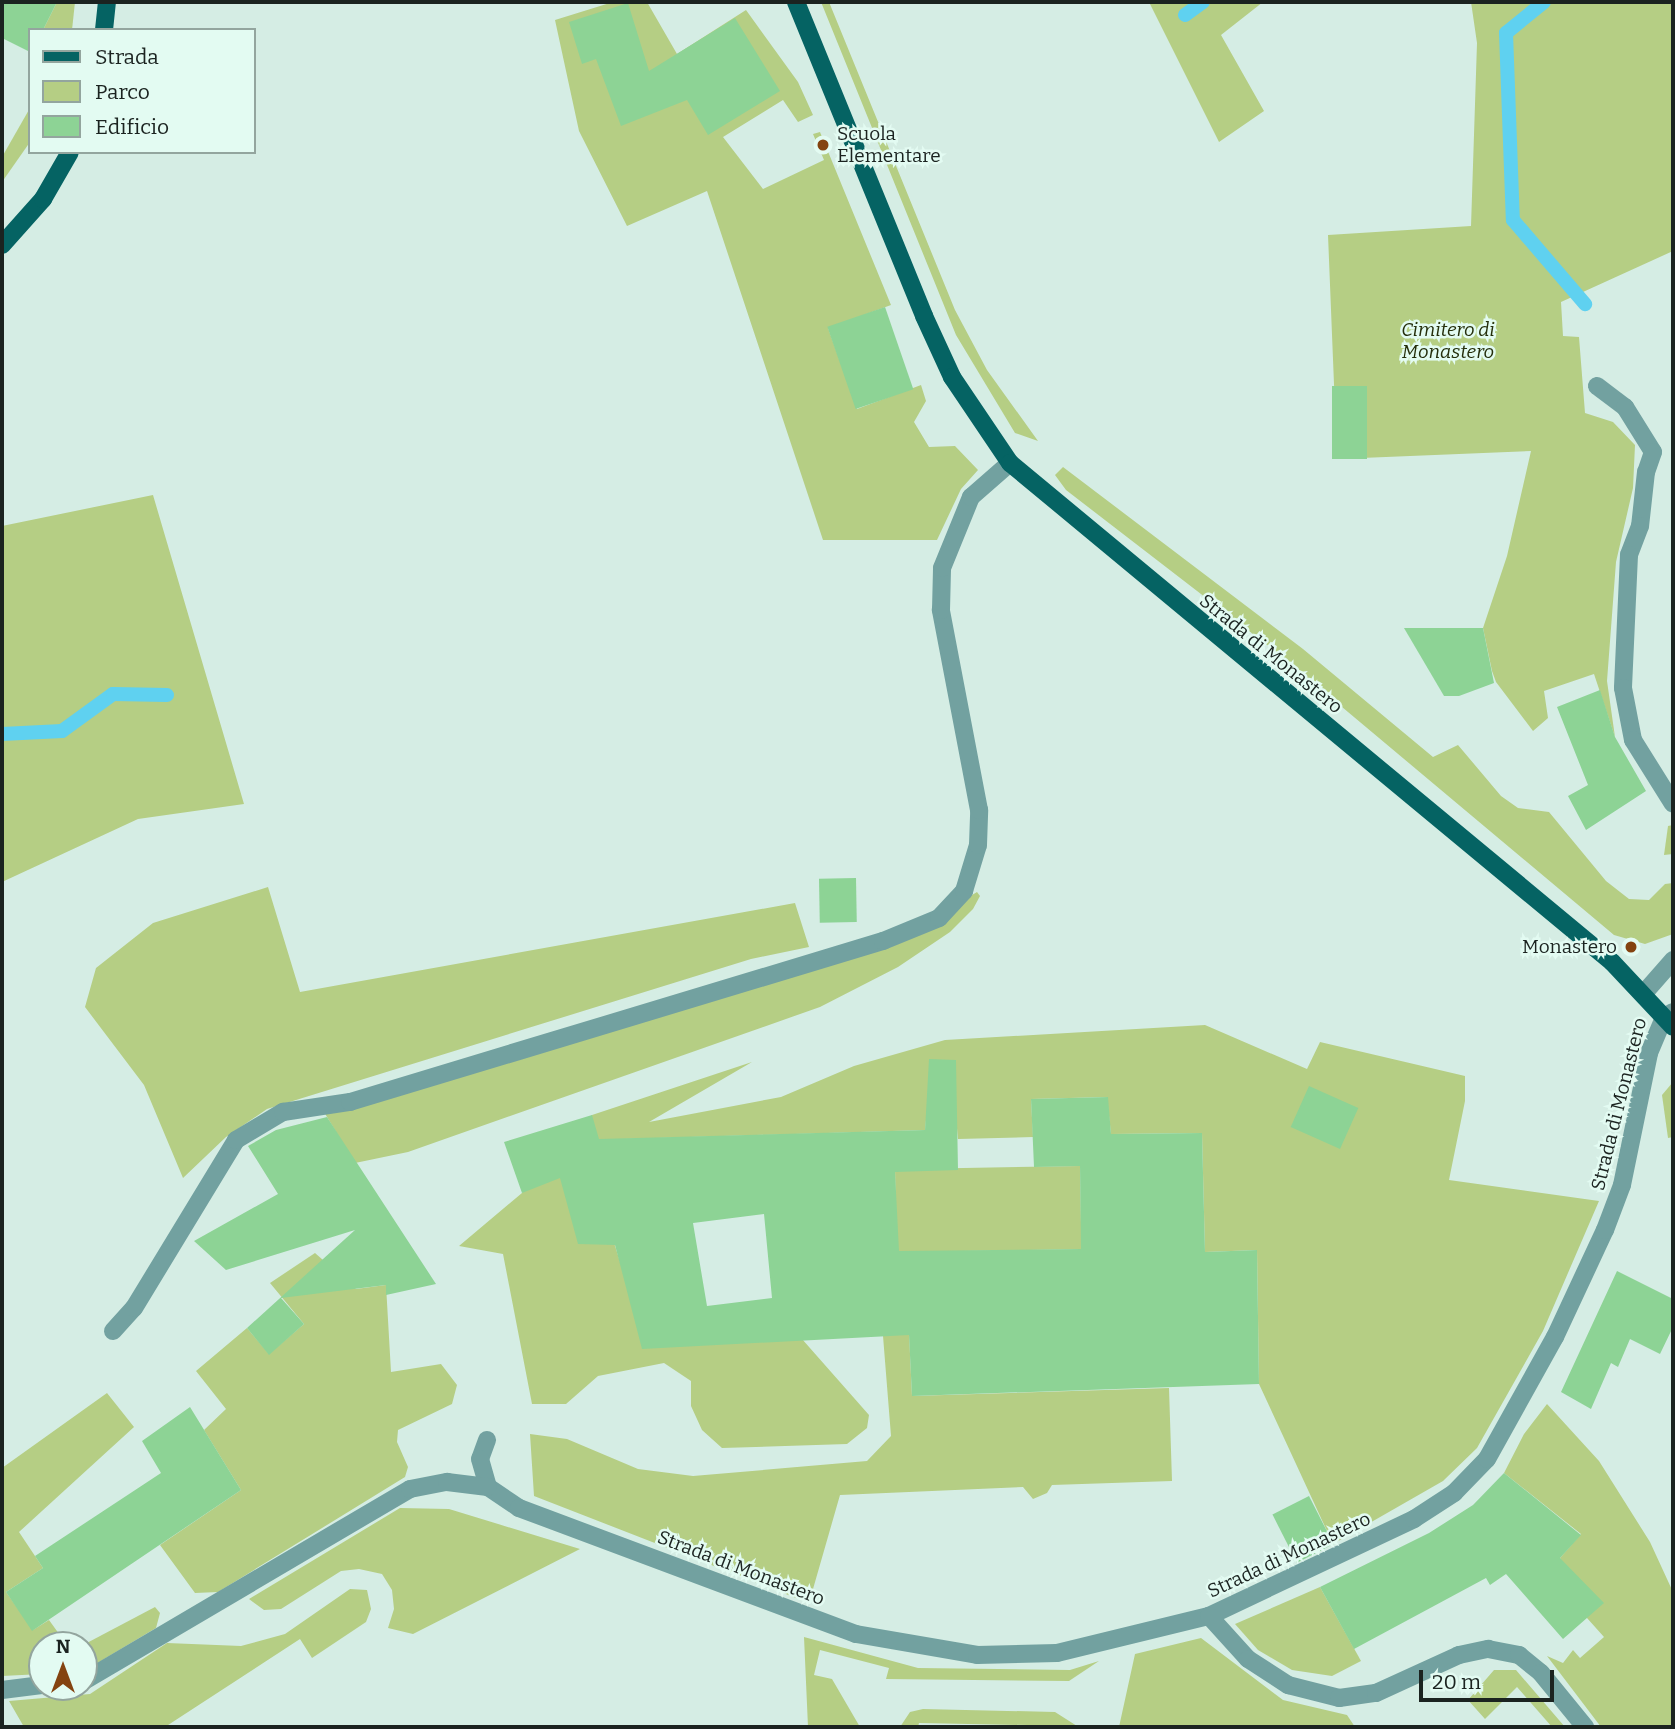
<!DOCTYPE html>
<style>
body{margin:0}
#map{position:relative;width:1675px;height:1729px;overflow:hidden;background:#d5ede4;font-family:Bitter,serif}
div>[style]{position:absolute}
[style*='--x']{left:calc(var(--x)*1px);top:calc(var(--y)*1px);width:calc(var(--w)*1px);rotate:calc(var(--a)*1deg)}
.green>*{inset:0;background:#b5ce84;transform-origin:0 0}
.stream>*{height:14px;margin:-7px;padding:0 7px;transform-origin:7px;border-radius:7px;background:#5fd1f0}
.building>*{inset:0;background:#8dd395;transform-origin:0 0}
.minor>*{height:18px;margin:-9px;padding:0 9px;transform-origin:9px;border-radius:9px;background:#72a1a0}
.major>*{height:18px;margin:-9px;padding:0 9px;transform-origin:9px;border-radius:9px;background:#056363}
.dots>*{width:19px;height:19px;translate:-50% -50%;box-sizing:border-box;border:4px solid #e3fbf2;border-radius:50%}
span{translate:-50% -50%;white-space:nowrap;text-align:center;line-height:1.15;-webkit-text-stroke:5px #e3fbf2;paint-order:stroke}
.poi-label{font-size:19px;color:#1b2320}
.left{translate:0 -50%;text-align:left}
.right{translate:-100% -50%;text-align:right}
.park-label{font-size:19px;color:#242e0b;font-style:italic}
.street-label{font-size:19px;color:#1b2320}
.frame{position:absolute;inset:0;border:4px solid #1b2320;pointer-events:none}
.legend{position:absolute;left:28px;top:28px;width:228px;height:126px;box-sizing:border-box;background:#e3fbf2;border:2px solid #93a59e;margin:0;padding:9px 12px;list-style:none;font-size:21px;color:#1b2320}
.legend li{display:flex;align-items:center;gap:14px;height:35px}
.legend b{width:35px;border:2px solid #93a59e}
.north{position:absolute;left:28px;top:1631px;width:70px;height:70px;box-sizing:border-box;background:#e3fbf2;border:2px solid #93a59e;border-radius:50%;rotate:0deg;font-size:19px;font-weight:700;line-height:28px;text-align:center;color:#1b2320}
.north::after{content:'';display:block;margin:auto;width:24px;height:32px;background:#844310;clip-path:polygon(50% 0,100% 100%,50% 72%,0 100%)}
.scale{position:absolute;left:1419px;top:1670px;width:135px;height:32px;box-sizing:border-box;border:4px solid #1b2320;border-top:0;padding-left:9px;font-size:21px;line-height:24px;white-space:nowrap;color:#1b2320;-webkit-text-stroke:5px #e3fbf2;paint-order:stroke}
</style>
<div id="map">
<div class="green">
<div style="clip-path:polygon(57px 2px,75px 2px,72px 30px,43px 30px)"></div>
<div style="clip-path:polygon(613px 2px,647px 2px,677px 54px,746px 10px,798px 82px,813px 115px,798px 122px,783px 100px,723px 137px,763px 189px,824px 160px,813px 134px,820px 132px,891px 305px,828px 328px,857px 409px,921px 385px,926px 401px,914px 422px,929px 447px,955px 446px,978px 470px,961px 489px,937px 540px,823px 540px,707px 191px,627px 226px,579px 131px,555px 20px)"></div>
<div style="clip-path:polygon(821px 2px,829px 2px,955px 310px,987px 370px,1038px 441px,1015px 433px,956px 335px)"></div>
<div style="clip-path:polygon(1149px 2px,1263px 2px,1221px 35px,1264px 111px,1219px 142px)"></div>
<div style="clip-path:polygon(1471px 2px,1673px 2px,1673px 251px,1561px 302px,1563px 336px,1579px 337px,1585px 413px,1613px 422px,1635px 445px,1633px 488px,1616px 562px,1607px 681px,1615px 737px,1594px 674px,1544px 691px,1548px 718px,1533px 731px,1496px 682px,1492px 671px,1483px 628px,1507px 556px,1531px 451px,1337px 459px,1328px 235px,1471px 226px,1477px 43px)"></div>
<div style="clip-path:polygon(30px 108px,30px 142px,2px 182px,2px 157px)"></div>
<div style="clip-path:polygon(1063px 467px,1303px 649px,1433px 757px,1458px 745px,1501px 796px,1518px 808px,1549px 812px,1606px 881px,1629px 899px,1649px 900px,1665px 884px,1673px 883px,1673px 934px,1645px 944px,1614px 935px,1280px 655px,1066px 490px,1055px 475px)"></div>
<div style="clip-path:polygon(153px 495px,244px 804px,138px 819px,2px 882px,2px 526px)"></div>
<div style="clip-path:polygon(1673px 825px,1673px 854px,1664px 855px,1668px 826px)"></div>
<div style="clip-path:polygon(268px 887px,300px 992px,795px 903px,809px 947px,751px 959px,267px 1109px,226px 1137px,183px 1178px,144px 1085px,85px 1007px,96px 968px,153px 923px)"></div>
<div style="clip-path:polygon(977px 892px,980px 896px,973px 909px,950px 932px,898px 967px,820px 1007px,408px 1152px,355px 1163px,324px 1112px,887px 947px)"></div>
<div style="clip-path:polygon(1205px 1025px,1307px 1069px,1320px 1042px,1465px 1076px,1465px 1101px,1449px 1180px,1599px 1201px,1543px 1331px,1477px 1448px,1443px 1481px,1333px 1544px,1259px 1384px,1257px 1250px,1205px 1252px,1202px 1133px,1111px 1134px,1107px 1097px,1031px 1099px,1033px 1137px,958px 1139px,956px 1118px,926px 1120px,925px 1130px,625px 1139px,601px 1201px,621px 1265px,656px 1314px,802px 1339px,869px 1415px,867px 1428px,847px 1444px,722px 1448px,702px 1430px,691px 1406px,691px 1381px,664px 1363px,598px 1376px,566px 1404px,532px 1404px,503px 1254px,459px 1246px,522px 1193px,592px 1115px,752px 1062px,649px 1122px,781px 1097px,854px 1066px,945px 1040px)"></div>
<div style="clip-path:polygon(1673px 1082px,1673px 1137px,1668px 1138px,1662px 1095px)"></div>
<div style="left:1080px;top:1166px;width:83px;height:185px;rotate:89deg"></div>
<div style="clip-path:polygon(315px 1253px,356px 1289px,386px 1285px,391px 1372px,441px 1364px,457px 1385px,452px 1404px,398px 1430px,397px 1442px,408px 1467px,405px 1477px,218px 1592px,195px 1593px,160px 1545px,241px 1490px,204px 1430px,226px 1409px,196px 1371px,247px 1328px,269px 1354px,304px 1324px,270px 1283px)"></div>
<div style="clip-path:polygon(909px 1333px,912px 1396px,1169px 1388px,1172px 1481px,1052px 1485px,1047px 1493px,1033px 1499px,1023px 1487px,840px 1495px,809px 1603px,534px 1496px,530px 1434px,567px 1439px,638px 1469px,693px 1476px,867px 1461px,891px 1436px,883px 1336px)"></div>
<div style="clip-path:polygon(107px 1393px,134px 1427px,19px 1532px,43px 1568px,6px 1592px,33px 1630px,49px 1620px,67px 1645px,42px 1645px,42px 1674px,2px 1676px,2px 1468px)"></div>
<div style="clip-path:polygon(1547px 1404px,1599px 1461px,1650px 1542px,1673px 1592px,1673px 1727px,1601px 1727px,1547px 1656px,1563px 1663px,1573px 1650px,1580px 1658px,1604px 1637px,1587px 1618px,1560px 1558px,1581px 1534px,1504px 1473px,1524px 1434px)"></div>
<div style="clip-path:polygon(400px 1508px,449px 1509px,580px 1549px,413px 1634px,388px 1628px,394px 1609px,392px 1590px,382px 1574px,359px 1569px,341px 1571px,281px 1609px,264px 1610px,249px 1599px)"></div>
<div style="clip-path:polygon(1320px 1587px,1361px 1661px,1332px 1676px,1292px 1670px,1258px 1650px,1235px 1624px)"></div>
<div style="clip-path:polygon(350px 1589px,367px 1590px,371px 1609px,366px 1622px,312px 1658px,300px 1639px,165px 1727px,24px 1727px,9px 1701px,90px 1694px,167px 1643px,241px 1646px,285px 1634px)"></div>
<div style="clip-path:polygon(155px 1607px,160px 1613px,156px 1628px,84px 1671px,83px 1645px)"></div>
<div style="clip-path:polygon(804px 1637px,918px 1668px,1070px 1670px,1099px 1661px,1069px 1681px,886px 1679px,889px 1668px,820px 1650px,814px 1675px,832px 1679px,860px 1727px,808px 1727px)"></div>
<div style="clip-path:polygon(1201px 1638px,1283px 1700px,1347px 1715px,1355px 1727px,1119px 1727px,1135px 1654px)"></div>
<div style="clip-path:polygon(1494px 1670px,1516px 1670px,1565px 1727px,1552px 1727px,1517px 1687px,1485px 1719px,1468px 1700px)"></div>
<div style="clip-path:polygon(923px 1709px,1055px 1712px,1077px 1726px,919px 1723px,918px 1727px,900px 1727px,910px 1712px)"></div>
</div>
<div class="stream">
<div style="--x:1544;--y:2;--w:49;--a:140.8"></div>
<div style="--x:1506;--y:33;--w:187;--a:87.9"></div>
<div style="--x:1513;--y:220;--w:111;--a:49.4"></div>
<div style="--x:1185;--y:15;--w:22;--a:-36"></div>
<div style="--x:2;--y:734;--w:60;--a:-2.9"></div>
<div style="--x:62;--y:731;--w:63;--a:-36"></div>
<div style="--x:113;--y:694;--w:54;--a:1.1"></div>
</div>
<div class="building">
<div style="clip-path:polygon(2px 2px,57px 2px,43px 30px,30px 30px,30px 52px,2px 38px)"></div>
<div style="clip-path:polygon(628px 3px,649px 71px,735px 18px,780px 91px,708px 135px,687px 100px,621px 126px,596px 59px,582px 64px,569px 22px)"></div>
<div style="left:885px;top:307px;width:87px;height:61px;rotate:71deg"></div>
<div style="left:1332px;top:386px;width:35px;height:73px"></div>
<div style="clip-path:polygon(1404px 628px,1483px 628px,1494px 683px,1459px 696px,1444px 696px)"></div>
<div style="clip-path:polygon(1600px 690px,1615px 737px,1646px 791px,1586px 830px,1568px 796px,1588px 785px,1557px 707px)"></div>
<div style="left:856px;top:878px;width:44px;height:37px;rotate:89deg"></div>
<div style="clip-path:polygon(evenodd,929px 1059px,956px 1060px,958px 1170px,895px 1172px,899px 1251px,1081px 1249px,1080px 1166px,1034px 1167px,1031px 1099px,1108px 1097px,1111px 1134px,1202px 1133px,1205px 1252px,1257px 1250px,1259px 1384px,912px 1396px,909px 1335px,642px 1349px,615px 1245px,578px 1244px,560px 1178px,522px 1193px,504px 1142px,592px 1115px,599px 1139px,925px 1130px,929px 1059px,764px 1214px,772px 1298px,707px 1306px,693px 1223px,764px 1214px)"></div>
<div style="left:1309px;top:1086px;width:54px;height:45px;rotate:24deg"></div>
<div style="clip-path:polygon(327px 1117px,436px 1284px,386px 1295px,386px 1285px,281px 1298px,304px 1324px,269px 1355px,247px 1328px,355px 1230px,226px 1270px,194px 1241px,278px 1194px,248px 1146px,276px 1130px)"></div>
<div style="clip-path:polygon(1617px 1271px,1673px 1299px,1673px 1327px,1660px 1354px,1630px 1339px,1618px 1367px,1611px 1363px,1591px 1409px,1561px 1392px)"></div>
<div style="clip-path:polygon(190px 1407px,241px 1490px,32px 1631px,6px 1592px,43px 1568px,35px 1556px,161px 1473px,142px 1441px)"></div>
<div style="clip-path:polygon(1504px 1473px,1581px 1535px,1560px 1558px,1604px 1603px,1563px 1639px,1506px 1574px,1490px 1585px,1486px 1578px,1354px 1649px,1320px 1587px,1429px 1533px,1473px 1505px)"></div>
<div style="left:1309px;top:1496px;width:54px;height:41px;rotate:63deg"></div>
</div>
<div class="minor">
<div style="--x:1597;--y:386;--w:35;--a:37"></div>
<div style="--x:1625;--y:407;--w:53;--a:58.1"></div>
<div style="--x:1653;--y:452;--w:21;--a:109"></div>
<div style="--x:1646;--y:472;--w:54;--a:96.3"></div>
<div style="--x:1640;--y:526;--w:31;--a:111"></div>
<div style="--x:1629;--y:555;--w:133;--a:92.6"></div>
<div style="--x:1623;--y:688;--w:53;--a:79.1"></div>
<div style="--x:1633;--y:740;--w:75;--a:58"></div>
<div style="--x:1645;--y:992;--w:43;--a:-48.8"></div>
<div style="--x:113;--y:1331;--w:31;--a:-48"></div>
<div style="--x:134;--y:1308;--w:197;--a:-58.7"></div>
<div style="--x:236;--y:1140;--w:55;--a:-30.8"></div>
<div style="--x:283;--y:1112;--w:68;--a:-8.5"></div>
<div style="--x:350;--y:1102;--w:557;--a:-16.81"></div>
<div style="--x:883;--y:941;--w:61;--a:-22.3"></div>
<div style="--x:939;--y:918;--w:37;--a:-47"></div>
<div style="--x:964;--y:891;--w:48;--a:-73.1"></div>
<div style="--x:978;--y:845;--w:35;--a:-88"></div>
<div style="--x:979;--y:810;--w:204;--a:-100.8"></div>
<div style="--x:941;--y:610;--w:42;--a:-88.6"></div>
<div style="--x:942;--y:568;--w:77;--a:-67.8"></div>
<div style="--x:971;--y:497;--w:52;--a:-41.1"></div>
<div style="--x:487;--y:1440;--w:20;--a:110"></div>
<div style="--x:480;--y:1459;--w:29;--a:74"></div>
<div style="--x:488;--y:1487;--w:37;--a:34"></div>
<div style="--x:519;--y:1508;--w:360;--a:20.5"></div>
<div style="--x:856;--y:1634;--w:123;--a:9.8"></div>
<div style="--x:977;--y:1655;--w:80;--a:-1.4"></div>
<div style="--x:1057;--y:1653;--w:156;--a:-13.7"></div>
<div style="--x:1209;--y:1616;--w:227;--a:-25.3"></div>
<div style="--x:1414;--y:1519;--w:48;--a:-33"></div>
<div style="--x:1454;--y:1493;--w:47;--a:-45.9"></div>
<div style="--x:1487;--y:1459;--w:140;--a:-60.9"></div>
<div style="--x:1555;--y:1337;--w:118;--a:-65"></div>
<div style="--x:1605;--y:1230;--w:48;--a:-69.3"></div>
<div style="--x:1622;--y:1185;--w:135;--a:-78.4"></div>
<div style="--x:1649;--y:1053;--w:39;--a:-67"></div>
<div style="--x:1664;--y:1017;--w:10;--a:-29"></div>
<div style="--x:1209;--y:1616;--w:58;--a:47.8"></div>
<div style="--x:1248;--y:1659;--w:48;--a:33"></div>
<div style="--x:1288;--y:1685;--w:53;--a:14.3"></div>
<div style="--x:1339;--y:1698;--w:37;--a:-8"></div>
<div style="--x:1376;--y:1693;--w:91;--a:-24.6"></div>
<div style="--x:1459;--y:1655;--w:30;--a:-12"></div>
<div style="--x:1488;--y:1649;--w:32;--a:11"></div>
<div style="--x:1519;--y:1655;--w:28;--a:39"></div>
<div style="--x:1541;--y:1673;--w:70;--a:50.8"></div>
<div style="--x:84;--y:1681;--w:378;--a:-30.5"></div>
<div style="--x:410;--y:1489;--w:38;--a:-11"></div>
<div style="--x:447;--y:1482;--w:41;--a:7"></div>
<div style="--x:2;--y:1690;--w:40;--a:-7.1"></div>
</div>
<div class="major">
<div style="--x:796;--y:2;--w:339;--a:67.8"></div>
<div style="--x:924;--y:316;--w:67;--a:65.3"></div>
<div style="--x:952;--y:377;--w:104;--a:56"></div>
<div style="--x:1010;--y:463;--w:782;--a:39.66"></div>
<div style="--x:1612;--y:962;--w:89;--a:46.8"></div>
<div style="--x:104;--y:30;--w:28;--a:-84"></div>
<div style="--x:2;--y:245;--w:62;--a:-48.3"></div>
<div style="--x:43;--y:199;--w:54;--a:-60.1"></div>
</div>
<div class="dots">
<div style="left:823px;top:145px;background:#844310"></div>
<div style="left:1631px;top:947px;background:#844310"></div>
</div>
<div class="poi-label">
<span class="left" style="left:837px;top:145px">Scuola<br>Elementare</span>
<span class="right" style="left:1617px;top:947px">Monastero</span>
</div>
<div class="park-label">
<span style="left:1448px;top:341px">Cimitero di<br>Monastero</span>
</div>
<div class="street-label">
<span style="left:1271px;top:654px;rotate:39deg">Strada di Monastero</span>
<span style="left:1619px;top:1104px;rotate:-76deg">Strada di Monastero</span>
<span style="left:1289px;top:1555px;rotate:-25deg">Strada di Monastero</span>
<span style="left:741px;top:1568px;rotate:21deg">Strada di Monastero</span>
</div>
<div class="frame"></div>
<ul class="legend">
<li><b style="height:9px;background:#056363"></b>Strada</li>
<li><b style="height:19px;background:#b5ce84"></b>Parco</li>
<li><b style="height:19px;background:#8dd395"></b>Edificio</li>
</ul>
<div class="north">N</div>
<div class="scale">20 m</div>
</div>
